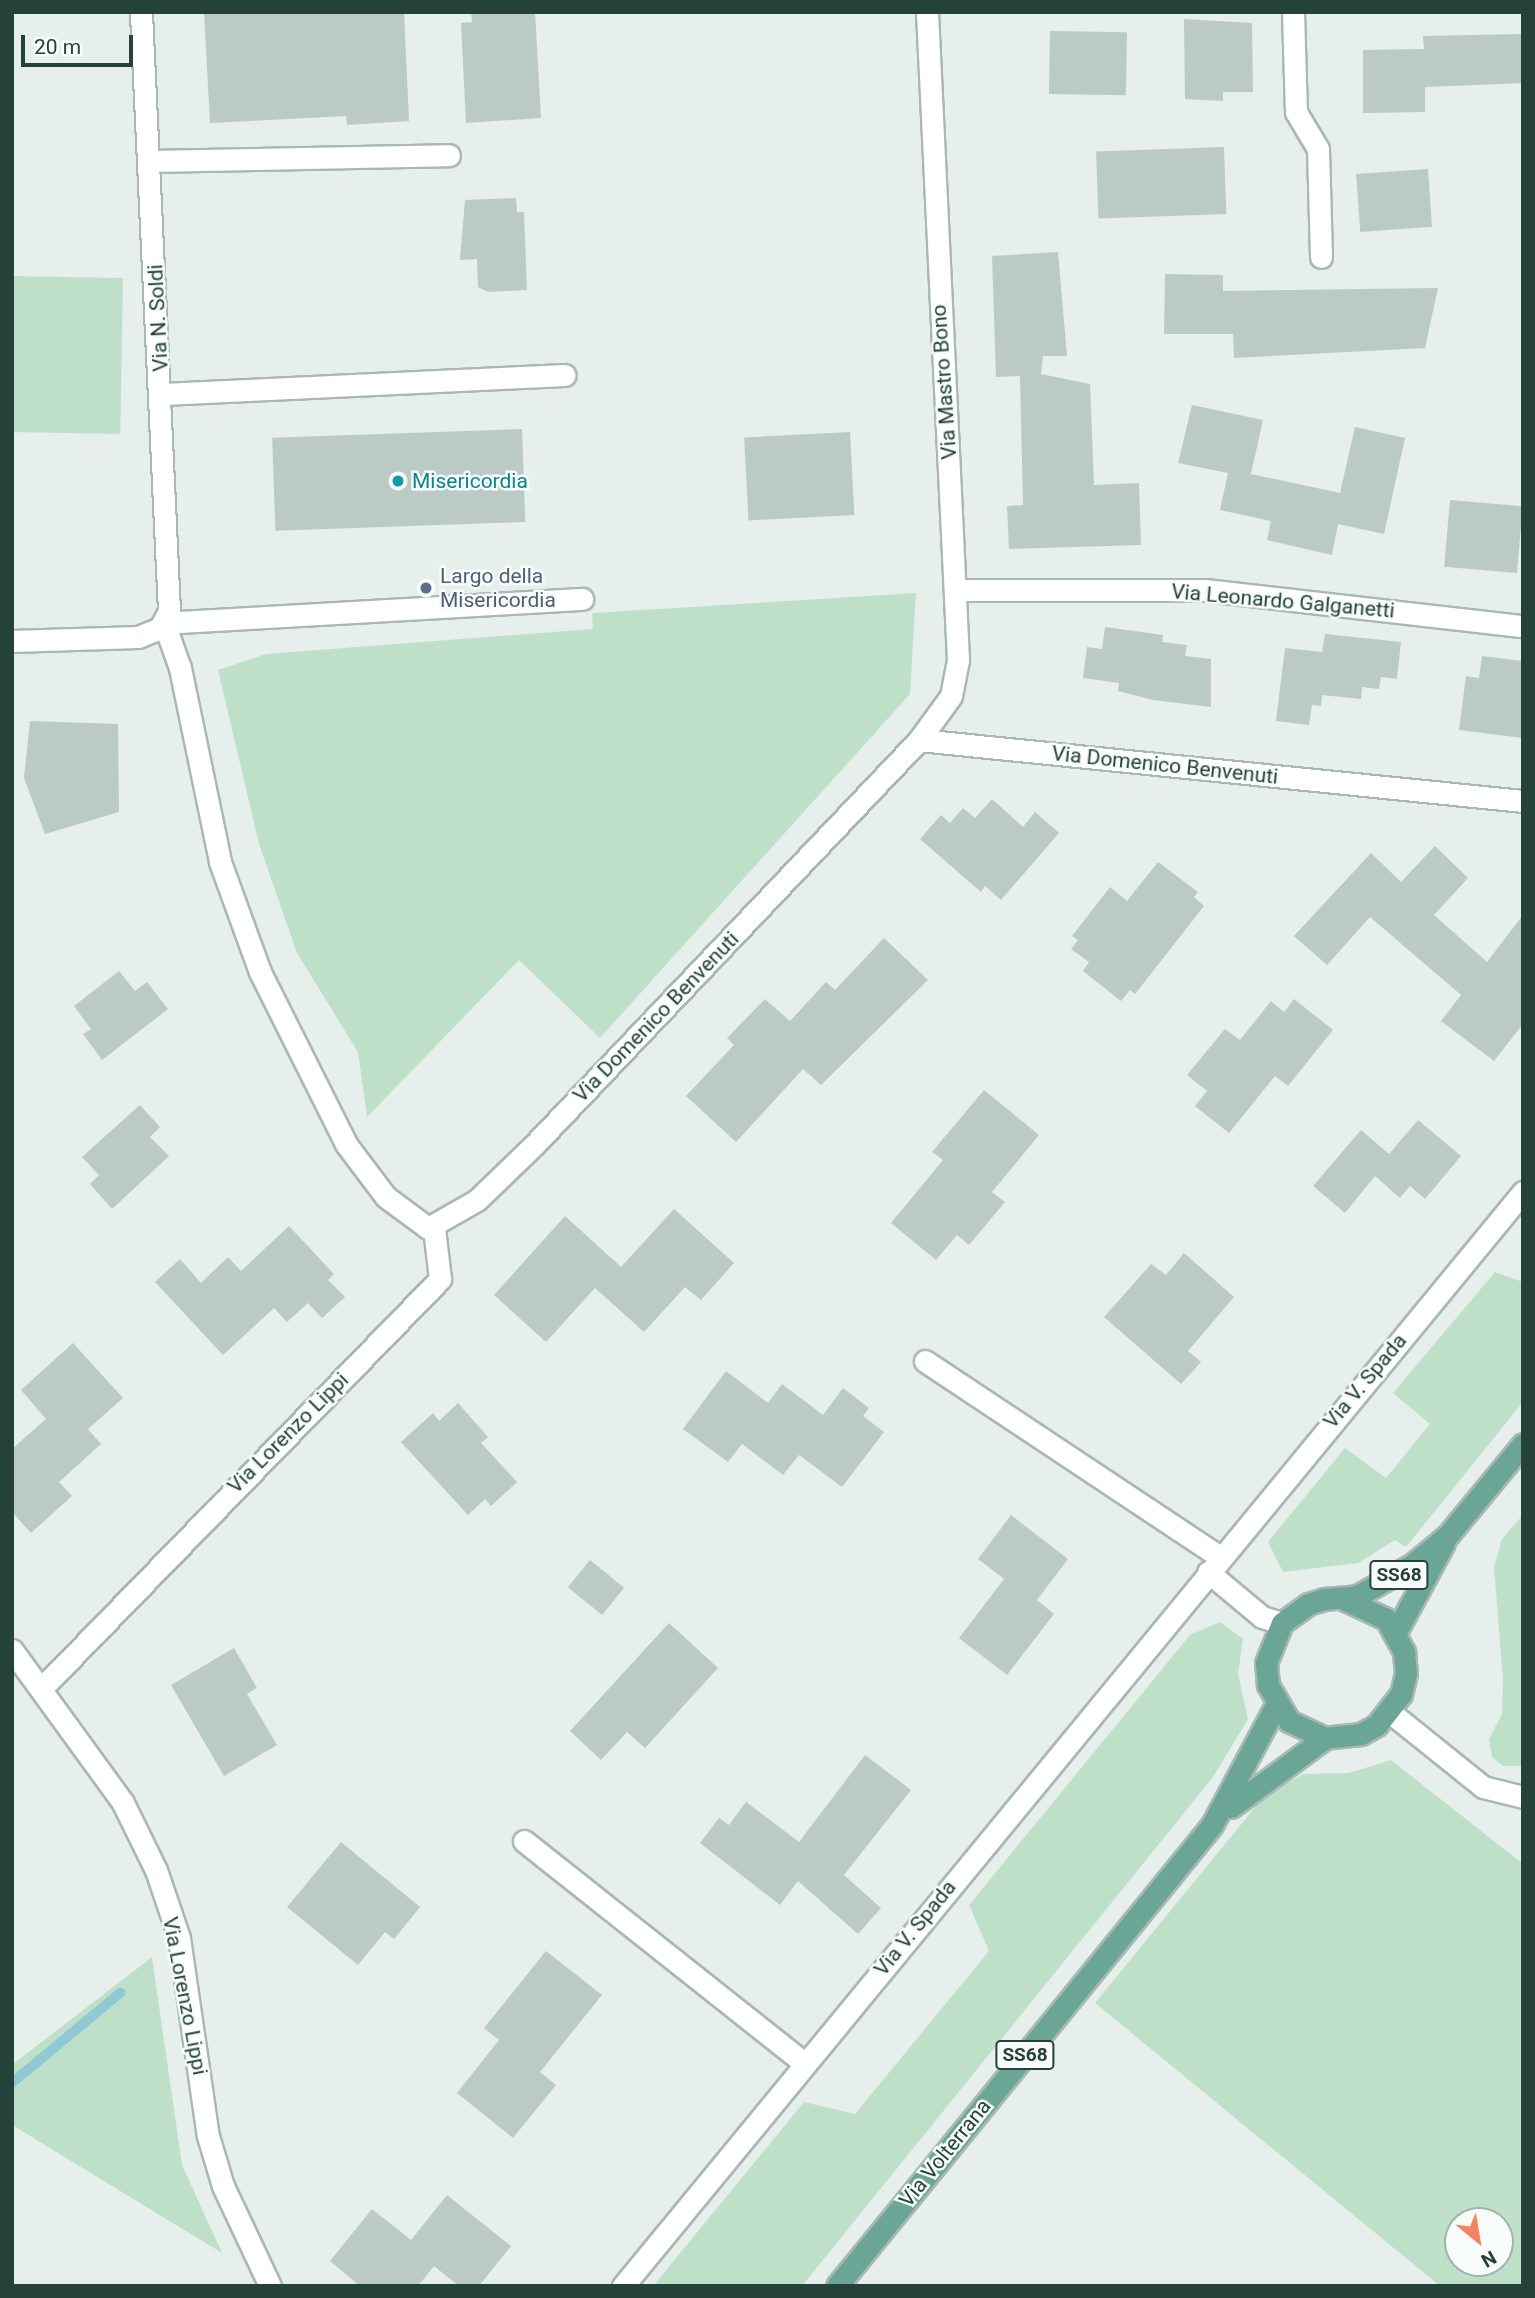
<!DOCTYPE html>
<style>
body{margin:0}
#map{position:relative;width:1535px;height:2298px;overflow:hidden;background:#e6efeb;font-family:Roboto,sans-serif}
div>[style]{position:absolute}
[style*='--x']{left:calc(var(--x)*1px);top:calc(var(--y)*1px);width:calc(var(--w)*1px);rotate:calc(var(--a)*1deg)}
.green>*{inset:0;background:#bfe0c8;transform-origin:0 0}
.stream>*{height:10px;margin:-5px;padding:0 5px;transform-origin:5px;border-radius:5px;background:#8ec9d4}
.building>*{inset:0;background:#bbcac4;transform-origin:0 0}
.roads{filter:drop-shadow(2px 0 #a8b8b2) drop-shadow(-2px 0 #a8b8b2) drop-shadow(0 2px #a8b8b2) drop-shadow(0 -2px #a8b8b2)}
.minor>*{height:21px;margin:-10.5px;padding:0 10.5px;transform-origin:10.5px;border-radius:10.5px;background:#fff}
.major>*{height:21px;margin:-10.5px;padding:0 10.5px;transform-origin:10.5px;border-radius:10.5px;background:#6aa596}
.dots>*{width:19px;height:19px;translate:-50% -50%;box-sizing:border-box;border:4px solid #f7fbf9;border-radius:50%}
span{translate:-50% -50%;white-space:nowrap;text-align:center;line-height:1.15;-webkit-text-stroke:5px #f7fbf9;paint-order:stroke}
.shield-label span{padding:2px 5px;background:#f7fbf9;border:2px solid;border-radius:5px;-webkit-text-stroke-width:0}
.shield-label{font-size:19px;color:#24423a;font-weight:700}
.street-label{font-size:21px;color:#24423a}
.culture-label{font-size:21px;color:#0d838f}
.left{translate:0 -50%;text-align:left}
.service-label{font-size:21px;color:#4e5e75}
.frame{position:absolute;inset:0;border:14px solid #24423a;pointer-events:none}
.north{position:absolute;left:1444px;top:2207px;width:70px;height:70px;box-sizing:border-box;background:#f7fbf9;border:2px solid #a3b1ad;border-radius:50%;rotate:150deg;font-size:19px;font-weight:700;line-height:28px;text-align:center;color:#24423a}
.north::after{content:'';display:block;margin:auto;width:24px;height:32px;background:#f4845f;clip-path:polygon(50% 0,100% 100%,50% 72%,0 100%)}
.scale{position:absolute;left:21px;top:35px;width:112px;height:32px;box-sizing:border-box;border:4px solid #24423a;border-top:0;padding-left:9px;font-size:21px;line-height:24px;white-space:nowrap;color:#24423a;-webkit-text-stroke:5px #f7fbf9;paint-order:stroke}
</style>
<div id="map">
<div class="green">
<div style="left:12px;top:276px;width:111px;height:156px;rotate:1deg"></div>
<div style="clip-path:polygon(916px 593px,910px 694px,600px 1038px,519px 960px,367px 1117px,358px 1052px,297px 953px,259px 844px,218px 670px,266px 654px,593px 629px,592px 613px)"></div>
<div style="clip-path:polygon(1495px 1272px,1523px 1282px,1523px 1402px,1406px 1547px,1395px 1540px,1358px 1563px,1283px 1572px,1268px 1542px,1345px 1448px,1386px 1478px,1430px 1424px,1393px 1393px)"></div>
<div style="clip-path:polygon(1523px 1515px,1523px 1766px,1503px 1766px,1492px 1757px,1489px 1739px,1502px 1714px,1503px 1680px,1494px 1567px,1502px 1539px)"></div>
<div style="clip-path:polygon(1220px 1622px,1243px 1639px,1238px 1674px,1248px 1719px,1213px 1777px,802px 2286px,653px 2286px,804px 2102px,855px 2114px,989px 1951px,969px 1905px,1190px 1635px)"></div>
<div style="clip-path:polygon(evenodd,1391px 1760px,1523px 1864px,1523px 2286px,1440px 2286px,1095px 2003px,1265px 1795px,1303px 1774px,1349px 1773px,1391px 1760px,1458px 2221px,1500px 2221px,1500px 2263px,1458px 2263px,1458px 2221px)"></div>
<div style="clip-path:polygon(152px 1957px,182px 2165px,222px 2253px,12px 2125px,12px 2065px)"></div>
</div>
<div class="stream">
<div style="--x:12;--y:2083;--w:141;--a:-39.8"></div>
</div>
<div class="building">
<div style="clip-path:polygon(204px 12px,404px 12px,409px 121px,347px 125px,346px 116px,210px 123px)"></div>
<div style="clip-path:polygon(471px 12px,535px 12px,541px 118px,466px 123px,461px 23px,472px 22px)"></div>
<div style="clip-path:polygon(1184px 19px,1252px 23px,1253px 92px,1223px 92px,1223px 101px,1185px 99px)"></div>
<div style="left:1050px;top:31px;width:77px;height:63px;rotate:1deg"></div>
<div style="clip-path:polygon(1523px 34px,1523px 83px,1425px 87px,1425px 112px,1363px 113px,1363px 50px,1424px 49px,1423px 36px)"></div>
<div style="left:1224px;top:147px;width:67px;height:128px;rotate:88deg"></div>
<div style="left:1428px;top:169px;width:58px;height:72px;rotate:86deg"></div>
<div style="clip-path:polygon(516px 198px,517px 212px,524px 212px,527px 290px,488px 292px,478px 287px,477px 259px,460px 260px,465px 200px)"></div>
<div style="clip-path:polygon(1058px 252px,1067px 356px,1043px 356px,1041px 374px,1090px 384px,1094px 485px,1139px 483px,1141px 545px,1009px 549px,1007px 506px,1023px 505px,1020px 376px,996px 377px,992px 256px)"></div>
<div style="clip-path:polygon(1165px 274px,1223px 275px,1223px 291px,1438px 288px,1425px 348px,1234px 358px,1233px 334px,1164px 334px)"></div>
<div style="clip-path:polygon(1192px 405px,1263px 420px,1251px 474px,1340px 493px,1355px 427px,1405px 438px,1384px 534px,1338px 524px,1332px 555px,1267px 540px,1271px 521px,1220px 510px,1228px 473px,1178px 463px)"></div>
<div style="left:522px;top:429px;width:93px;height:250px;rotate:88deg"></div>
<div style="left:850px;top:432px;width:83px;height:106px;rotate:87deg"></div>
<div style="left:1450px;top:500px;width:73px;height:67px;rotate:5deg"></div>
<div style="clip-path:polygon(1105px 627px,1163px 635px,1162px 642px,1187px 645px,1185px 656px,1211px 659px,1211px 707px,1153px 700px,1118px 691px,1119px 683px,1083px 678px,1087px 647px,1102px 649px)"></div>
<div style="clip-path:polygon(1325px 634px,1401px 642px,1397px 679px,1381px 677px,1379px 689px,1362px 687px,1361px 699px,1322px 695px,1321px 706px,1312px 705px,1309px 725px,1276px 721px,1285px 648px,1322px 652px)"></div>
<div style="clip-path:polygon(1482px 656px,1523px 661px,1523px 738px,1459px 730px,1466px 676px,1479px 678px)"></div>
<div style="clip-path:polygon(30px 721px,118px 724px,119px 812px,45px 834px,24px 778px)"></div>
<div style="clip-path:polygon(992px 799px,1023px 827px,1035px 812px,1059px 833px,1001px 900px,985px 886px,981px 892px,920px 839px,941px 815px,950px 823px,963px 808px,975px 818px)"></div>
<div style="clip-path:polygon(1435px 846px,1468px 878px,1434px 915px,1487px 962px,1523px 915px,1523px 1024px,1494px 1061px,1441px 1021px,1461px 995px,1370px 917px,1327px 965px,1294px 936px,1371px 853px,1401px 882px)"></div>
<div style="clip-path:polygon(1158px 862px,1198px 892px,1194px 897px,1204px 906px,1135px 994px,1130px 990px,1121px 1001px,1083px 971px,1089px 962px,1071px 949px,1078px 940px,1072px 936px,1110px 887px,1127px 901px)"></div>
<div style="clip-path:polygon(884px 938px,928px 980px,821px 1085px,803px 1069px,736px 1142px,686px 1096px,734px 1045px,727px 1038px,765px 999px,790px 1021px,826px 982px,835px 990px)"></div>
<div style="clip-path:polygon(119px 971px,135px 991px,147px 982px,168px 1009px,102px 1060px,83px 1034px,91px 1029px,74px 1006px)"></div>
<div style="clip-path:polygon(1294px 999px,1333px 1030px,1288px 1086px,1275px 1076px,1229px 1133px,1195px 1106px,1207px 1091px,1187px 1075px,1225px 1029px,1240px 1040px,1271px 1001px,1284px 1012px)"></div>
<div style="clip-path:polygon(984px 1090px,1039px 1135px,992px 1192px,1005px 1202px,969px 1245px,957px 1235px,936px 1260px,891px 1223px,943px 1160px,932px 1152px)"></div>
<div style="clip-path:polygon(140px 1105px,160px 1127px,150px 1137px,169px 1156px,112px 1209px,90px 1184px,99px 1175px,82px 1157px)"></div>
<div style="clip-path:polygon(1418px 1120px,1461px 1156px,1425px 1199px,1410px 1186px,1400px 1198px,1375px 1176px,1345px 1213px,1313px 1186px,1361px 1130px,1389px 1154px)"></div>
<div style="clip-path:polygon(674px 1209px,734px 1263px,701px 1300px,685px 1287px,644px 1332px,595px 1288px,546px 1342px,494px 1295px,565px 1216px,621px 1267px)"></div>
<div style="clip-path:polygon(289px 1226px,334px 1274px,328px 1280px,345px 1297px,322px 1318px,308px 1303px,287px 1322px,274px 1308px,223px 1355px,155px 1282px,180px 1259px,201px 1283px,228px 1257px,241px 1271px)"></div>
<div style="clip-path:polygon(1184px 1253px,1234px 1297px,1188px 1351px,1201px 1362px,1181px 1384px,1104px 1317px,1151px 1264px,1166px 1275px)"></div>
<div style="clip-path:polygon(73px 1343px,123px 1398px,88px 1429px,101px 1444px,59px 1482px,72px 1496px,31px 1533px,12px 1512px,12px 1449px,46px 1419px,21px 1390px)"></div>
<div style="clip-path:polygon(726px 1371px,768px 1403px,782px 1384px,823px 1415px,843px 1388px,869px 1408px,863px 1416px,884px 1432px,842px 1487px,799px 1455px,783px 1475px,742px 1444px,728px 1462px,683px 1429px)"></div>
<div style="clip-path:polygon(458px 1403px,488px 1437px,481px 1443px,517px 1482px,491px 1506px,485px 1499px,468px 1515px,401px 1442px,433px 1413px,439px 1421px)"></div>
<div style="clip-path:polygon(1011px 1515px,1068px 1559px,1037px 1600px,1054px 1614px,1007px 1675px,959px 1638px,1004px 1579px,978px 1559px)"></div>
<div style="left:590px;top:1560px;width:44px;height:35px;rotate:39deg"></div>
<div style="clip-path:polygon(669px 1623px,718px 1668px,645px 1748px,627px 1732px,601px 1760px,570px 1731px)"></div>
<div style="clip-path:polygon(234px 1648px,257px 1688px,247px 1694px,277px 1745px,224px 1776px,171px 1685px)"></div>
<div style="clip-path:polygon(865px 1755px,911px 1790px,844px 1875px,881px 1908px,858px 1934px,798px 1881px,780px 1905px,700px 1843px,719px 1818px,729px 1825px,746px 1802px,799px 1842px)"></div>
<div style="clip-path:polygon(341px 1842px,420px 1907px,394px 1939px,385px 1932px,358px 1965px,287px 1907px)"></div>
<div style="clip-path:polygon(546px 1951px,602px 1995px,540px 2072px,556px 2085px,513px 2138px,457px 2093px,499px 2040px,484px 2028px)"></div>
<div style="clip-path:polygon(447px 2195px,511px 2246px,479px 2286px,459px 2286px,434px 2266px,418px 2286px,360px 2286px,330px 2261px,372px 2209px,411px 2240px)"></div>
</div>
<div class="roads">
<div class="minor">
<div style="--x:1293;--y:12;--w:100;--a:88.3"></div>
<div style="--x:1296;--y:112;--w:43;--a:59.3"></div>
<div style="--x:1318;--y:149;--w:108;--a:88.4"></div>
<div style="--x:149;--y:161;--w:300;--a:-1.1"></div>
<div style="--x:163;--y:394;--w:402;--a:-2.7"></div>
<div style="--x:957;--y:590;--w:248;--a:0"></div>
<div style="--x:1205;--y:590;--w:320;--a:6.5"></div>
<div style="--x:164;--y:623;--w:48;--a:70.4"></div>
<div style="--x:180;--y:668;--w:198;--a:78.3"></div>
<div style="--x:220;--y:862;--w:117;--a:70"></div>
<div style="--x:260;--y:972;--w:192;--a:63.4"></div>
<div style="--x:346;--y:1144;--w:66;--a:53"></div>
<div style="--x:386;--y:1197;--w:52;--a:36.4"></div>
<div style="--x:428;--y:1228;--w:56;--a:-29.7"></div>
<div style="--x:477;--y:1200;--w:81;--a:-44"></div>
<div style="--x:535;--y:1144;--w:557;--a:-46.45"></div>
<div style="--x:919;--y:740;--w:607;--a:5.77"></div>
<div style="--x:164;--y:623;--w:419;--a:-3.3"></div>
<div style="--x:12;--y:641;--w:126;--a:-1.8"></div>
<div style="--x:138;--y:637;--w:24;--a:-22"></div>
<div style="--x:160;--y:628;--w:19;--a:-62"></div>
<div style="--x:169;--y:611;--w:600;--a:-92.68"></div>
<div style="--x:919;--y:740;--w:54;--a:-54"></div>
<div style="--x:951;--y:696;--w:37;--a:-79"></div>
<div style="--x:958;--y:660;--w:649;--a:-92.74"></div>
<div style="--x:925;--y:1361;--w:354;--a:33.6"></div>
<div style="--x:1208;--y:1572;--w:70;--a:39.8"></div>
<div style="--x:1262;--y:1617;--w:21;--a:17"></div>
<div style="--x:12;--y:1650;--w:189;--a:54"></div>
<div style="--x:123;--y:1803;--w:75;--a:63.8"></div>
<div style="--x:156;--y:1870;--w:72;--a:71.3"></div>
<div style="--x:179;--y:1938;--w:200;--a:81.7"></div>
<div style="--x:208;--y:2136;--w:52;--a:73.3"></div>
<div style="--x:223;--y:2186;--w:110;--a:64.8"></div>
<div style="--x:44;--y:1686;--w:568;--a:-45.78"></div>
<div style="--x:440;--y:1279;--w:51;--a:-96.7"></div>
<div style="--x:1391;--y:1713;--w:118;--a:38.8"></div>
<div style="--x:1483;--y:1787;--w:41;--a:14"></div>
<div style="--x:524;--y:1841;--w:357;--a:38.4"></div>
<div style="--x:623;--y:2286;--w:1417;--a:-50.56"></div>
</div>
<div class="major">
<div style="--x:1341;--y:1598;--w:50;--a:25"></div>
<div style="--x:1386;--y:1619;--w:38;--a:61"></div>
<div style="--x:1404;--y:1652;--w:21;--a:85"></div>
<div style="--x:1406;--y:1673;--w:22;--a:103"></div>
<div style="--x:1401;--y:1694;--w:39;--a:128"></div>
<div style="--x:1377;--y:1725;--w:18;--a:151"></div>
<div style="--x:1361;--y:1734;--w:36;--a:174"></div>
<div style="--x:1325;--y:1738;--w:40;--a:-155"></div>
<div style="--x:1289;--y:1721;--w:42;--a:-120.3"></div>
<div style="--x:1268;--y:1685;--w:22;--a:-95"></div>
<div style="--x:1266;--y:1663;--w:43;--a:-68.2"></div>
<div style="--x:1282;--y:1623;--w:32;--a:-36"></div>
<div style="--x:1308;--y:1604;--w:17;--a:-17"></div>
<div style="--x:1324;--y:1599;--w:33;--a:-5"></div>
<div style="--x:1357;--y:1596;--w:64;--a:-29.7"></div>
<div style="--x:1413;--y:1564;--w:45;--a:-39.6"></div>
<div style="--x:1448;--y:1535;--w:118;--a:-50.5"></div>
<div style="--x:1396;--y:1632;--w:101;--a:-61.7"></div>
<div style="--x:1231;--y:1807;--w:117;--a:-36.3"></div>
<div style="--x:837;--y:2286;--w:594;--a:-50.87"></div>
<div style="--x:1212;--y:1825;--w:136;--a:-61.9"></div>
</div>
</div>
<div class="dots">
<div style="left:398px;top:481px;background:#0f9aa8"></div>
<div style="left:426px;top:588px;background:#5c6f8a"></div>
</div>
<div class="shield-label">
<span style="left:1399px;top:1575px">SS68</span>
<span style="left:1025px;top:2055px">SS68</span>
</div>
<div class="street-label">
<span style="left:158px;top:318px;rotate:-93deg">Via N. Soldi</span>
<span style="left:944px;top:382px;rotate:-94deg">Via Mastro Bono</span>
<span style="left:1283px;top:601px;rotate:5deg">Via Leonardo Galganetti</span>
<span style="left:1165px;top:765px;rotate:6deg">Via Domenico Benvenuti</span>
<span style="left:656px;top:1017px;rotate:-46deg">Via Domenico Benvenuti</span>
<span style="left:1365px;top:1381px;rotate:-50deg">Via V. Spada</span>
<span style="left:288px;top:1433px;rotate:-45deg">Via Lorenzo Lippi</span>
<span style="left:915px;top:1928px;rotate:-51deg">Via V. Spada</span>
<span style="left:185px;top:1996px;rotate:79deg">Via Lorenzo Lippi</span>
<span style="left:945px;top:2153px;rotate:-51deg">Via Volterrana</span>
</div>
<div class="culture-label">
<span class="left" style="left:412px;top:481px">Misericordia</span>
</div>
<div class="service-label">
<span class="left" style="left:440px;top:588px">Largo della<br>Misericordia</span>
</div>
<div class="frame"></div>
<div class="north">N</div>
<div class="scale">20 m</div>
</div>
